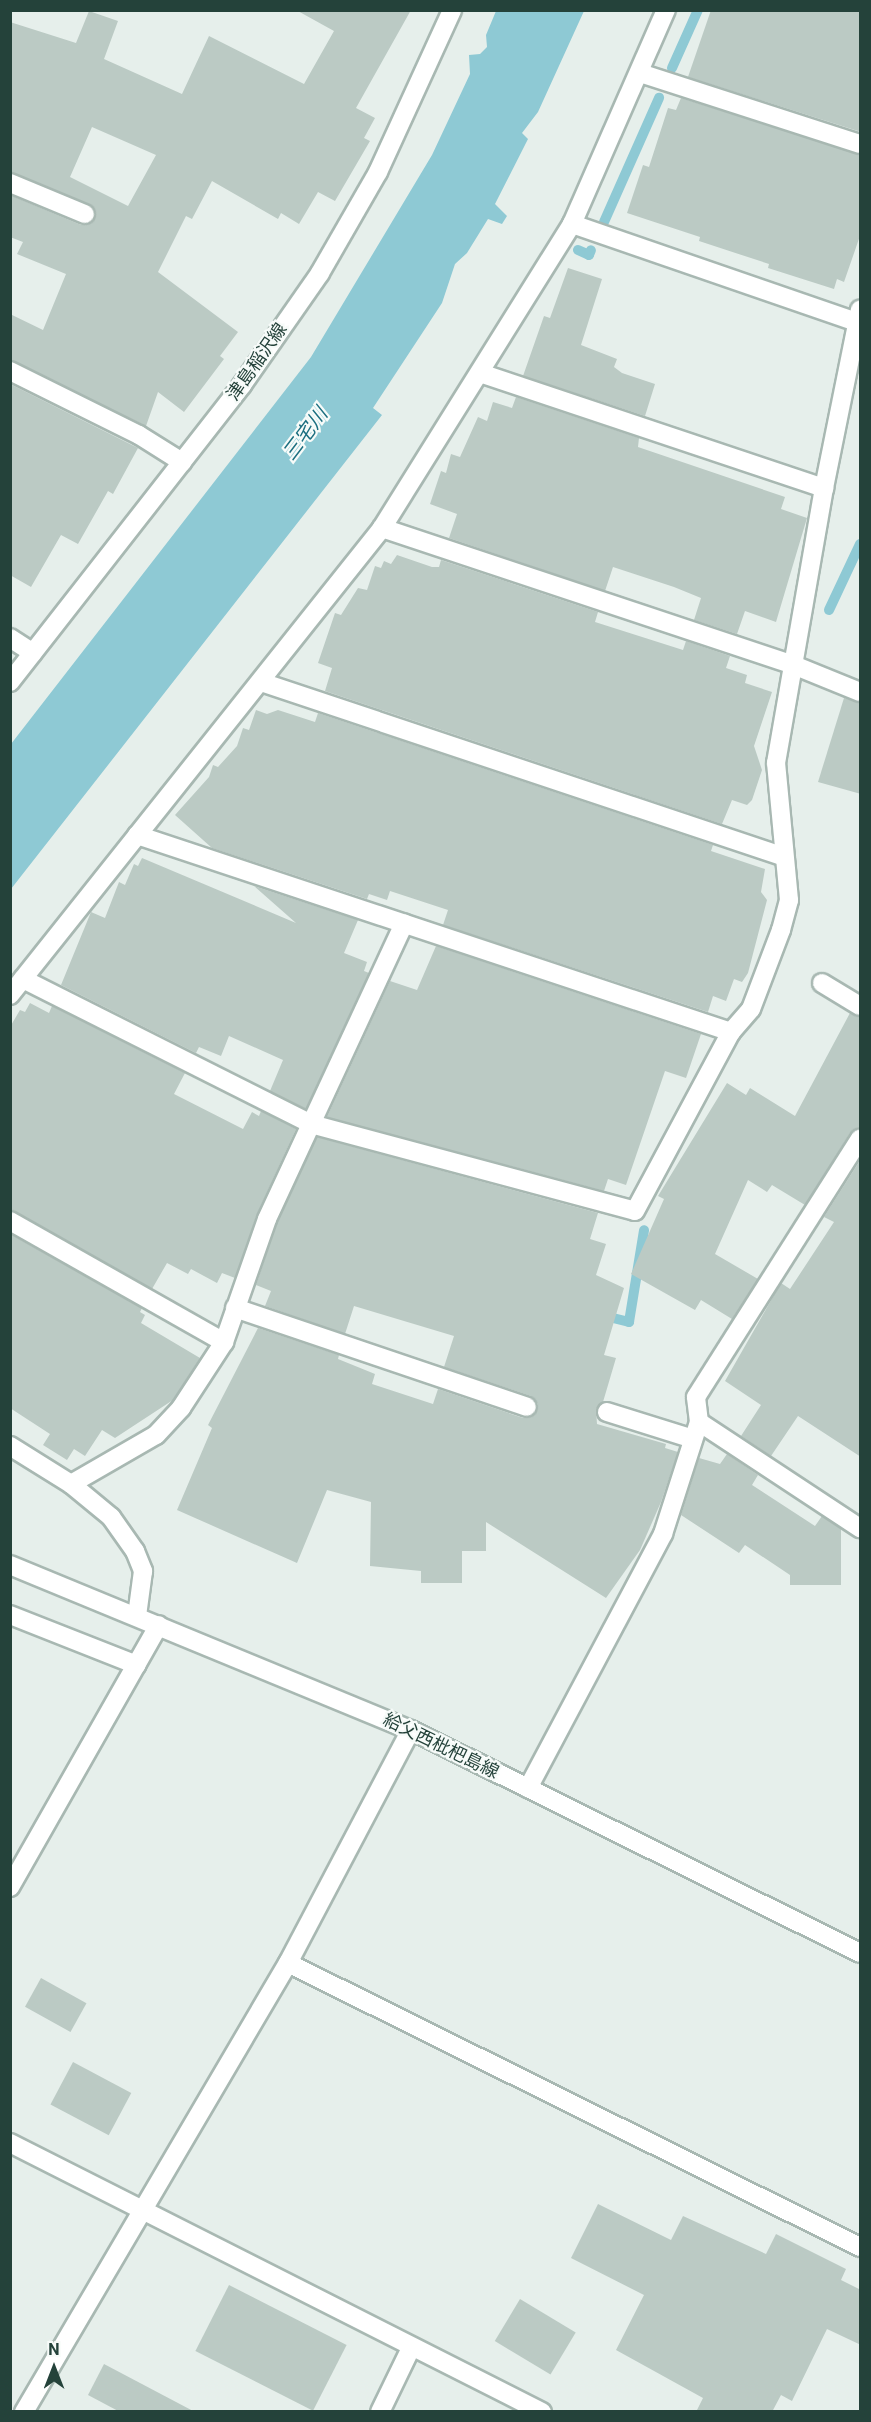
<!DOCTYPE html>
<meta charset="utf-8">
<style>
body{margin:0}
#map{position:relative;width:871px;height:2422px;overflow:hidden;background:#e6efeb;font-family:Roboto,"Noto Sans JP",sans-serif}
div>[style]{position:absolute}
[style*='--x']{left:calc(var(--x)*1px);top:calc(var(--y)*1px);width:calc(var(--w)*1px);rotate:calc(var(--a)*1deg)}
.water>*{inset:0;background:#8ec9d4}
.stream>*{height:10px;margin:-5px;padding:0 5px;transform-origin:5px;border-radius:5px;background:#8ec9d4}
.building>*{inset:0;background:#bbcac4;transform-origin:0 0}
.roads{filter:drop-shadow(2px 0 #a8b8b2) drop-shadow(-2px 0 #a8b8b2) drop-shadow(0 2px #a8b8b2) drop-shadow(0 -2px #a8b8b2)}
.lane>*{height:18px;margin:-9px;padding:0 9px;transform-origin:9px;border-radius:9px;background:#fff}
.street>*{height:18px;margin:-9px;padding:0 9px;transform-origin:9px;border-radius:9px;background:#fff}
.secondary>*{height:18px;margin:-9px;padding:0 9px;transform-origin:9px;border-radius:9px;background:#fff}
span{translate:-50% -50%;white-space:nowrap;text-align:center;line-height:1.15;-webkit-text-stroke:4.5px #f7fbf9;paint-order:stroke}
.street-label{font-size:18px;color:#24423a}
.water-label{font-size:20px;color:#1c6f80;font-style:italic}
.frame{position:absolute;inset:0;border:12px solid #24423a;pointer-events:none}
.north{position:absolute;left:24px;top:2338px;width:60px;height:60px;-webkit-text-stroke:4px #f7fbf9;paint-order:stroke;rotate:0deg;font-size:16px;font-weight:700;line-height:24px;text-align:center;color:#24423a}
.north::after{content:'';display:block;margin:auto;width:21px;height:27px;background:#24423a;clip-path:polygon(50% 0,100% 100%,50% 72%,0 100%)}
</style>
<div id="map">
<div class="water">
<div style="clip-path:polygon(496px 11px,584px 11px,538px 112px,522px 133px,528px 139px,495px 204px,507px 216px,502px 224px,488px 219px,467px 253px,455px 264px,442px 303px,373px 408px,382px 415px,11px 889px,11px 744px,311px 357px,432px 155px,470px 74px,469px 55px,480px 54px,487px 47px,486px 35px)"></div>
</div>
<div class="stream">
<div style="--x:672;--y:68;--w:64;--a:-65.9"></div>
<div style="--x:604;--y:222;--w:136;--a:-66.1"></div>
<div style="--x:578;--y:250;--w:12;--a:24"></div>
<div style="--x:589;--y:255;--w:5;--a:-68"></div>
<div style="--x:829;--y:610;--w:73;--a:-64.8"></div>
<div style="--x:601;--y:1315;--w:29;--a:14"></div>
<div style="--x:629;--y:1322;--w:93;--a:-80.7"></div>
</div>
<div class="building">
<div style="clip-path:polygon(evenodd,296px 10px,411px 10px,356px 108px,375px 118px,364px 138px,370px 141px,335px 201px,318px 192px,299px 224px,281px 213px,278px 219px,212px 181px,192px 219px,186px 216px,158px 272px,238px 332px,220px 356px,224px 359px,184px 412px,158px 392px,146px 426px,10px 360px,10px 314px,43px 330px,66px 274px,17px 254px,23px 242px,10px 237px,10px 195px,81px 225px,91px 223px,96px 213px,89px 204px,10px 172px,10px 22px,76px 43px,89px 11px,118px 21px,104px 59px,182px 94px,209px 36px,304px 84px,334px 31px,296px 10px,92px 127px,156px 155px,128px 206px,70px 177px,92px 127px)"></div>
<div style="clip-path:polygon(711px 10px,861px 10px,861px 132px,688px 77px)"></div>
<div style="clip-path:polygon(681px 98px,861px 155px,861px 233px,844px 282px,837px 279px,834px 289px,768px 268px,769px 264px,699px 241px,700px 237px,627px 213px,643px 165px,649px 167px,668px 108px,676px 110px)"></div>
<div style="clip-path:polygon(568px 268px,602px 279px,581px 345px,617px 359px,614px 367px,622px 373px,655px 384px,645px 416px,523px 376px,544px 316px,550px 318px)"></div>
<div style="clip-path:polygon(10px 384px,138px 448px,113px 494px,108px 491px,78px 544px,61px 535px,31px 587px,10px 575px)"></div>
<div style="clip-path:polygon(516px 397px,639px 438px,638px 447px,785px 497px,781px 509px,807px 518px,776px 622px,745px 611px,737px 634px,694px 620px,701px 598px,674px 587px,613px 567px,605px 591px,449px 538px,457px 514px,430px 504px,441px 471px,446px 473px,451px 454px,460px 457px,478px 417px,487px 421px,493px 402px,512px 408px)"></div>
<div style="clip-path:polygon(397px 555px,432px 567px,439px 567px,441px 560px,598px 612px,595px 622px,683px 650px,686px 641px,730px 656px,726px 668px,747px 675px,745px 683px,772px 692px,754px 746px,762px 770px,752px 800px,747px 805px,732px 800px,722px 824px,325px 691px,332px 668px,318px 663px,335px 613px,341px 615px,358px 588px,367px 590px,375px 566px,381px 568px,384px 561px,391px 564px)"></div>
<div style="clip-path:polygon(844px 698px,861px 703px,861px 794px,818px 782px)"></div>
<div style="clip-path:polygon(256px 710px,267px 714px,278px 710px,315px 722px,318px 713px,713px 845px,711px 851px,765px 869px,761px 892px,767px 900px,748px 973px,742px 982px,734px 979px,726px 1001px,713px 996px,708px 1012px,443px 925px,448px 910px,390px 891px,387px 900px,369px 894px,367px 899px,212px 848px,175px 815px,209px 777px,213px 765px,218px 767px,237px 746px,243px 728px,249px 730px)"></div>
<div style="clip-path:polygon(142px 858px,296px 923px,254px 886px,358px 920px,344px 953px,367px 962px,364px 971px,369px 973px,306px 1109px,270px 1091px,283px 1060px,229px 1036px,221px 1056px,199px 1047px,196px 1053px,61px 985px,91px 912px,105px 918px,119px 882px,125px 885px,134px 864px,138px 866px)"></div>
<div style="clip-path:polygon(436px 946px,701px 1034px,686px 1078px,665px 1071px,626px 1185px,608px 1179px,604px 1191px,327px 1117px,390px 981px,417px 990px)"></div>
<div style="clip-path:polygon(30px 1003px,49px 1013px,52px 1006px,185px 1073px,174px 1094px,243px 1129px,252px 1112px,259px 1116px,261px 1111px,296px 1129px,257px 1214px,235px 1278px,222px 1273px,217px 1283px,191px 1269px,188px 1274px,167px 1263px,152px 1289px,10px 1210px,10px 1027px,20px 1010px,25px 1012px)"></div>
<div style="clip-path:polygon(850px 1013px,861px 1017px,861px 1128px,850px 1133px,805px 1205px,772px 1185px,767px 1192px,748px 1180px,715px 1254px,758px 1279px,732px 1319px,701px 1300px,695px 1310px,631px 1274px,664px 1199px,658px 1196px,727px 1083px,746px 1095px,750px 1088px,795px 1116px)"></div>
<div style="clip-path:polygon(317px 1137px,598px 1213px,590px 1239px,606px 1244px,596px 1275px,624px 1288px,604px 1355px,616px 1358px,603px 1402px,596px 1409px,597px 1424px,666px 1444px,665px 1448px,678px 1452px,661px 1502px,640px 1550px,606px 1598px,486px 1522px,486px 1551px,462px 1551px,462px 1583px,421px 1583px,421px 1571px,370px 1566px,371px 1502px,327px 1490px,297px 1563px,177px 1510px,212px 1428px,208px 1425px,258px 1328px,339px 1355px,338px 1359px,375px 1374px,372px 1384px,433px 1404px,438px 1389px,523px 1418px,537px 1411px,538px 1404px,531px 1396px,444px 1367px,454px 1336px,354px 1306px,345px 1334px,265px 1306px,271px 1291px,256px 1285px,277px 1223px)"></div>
<div style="clip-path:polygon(861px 1159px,861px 1457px,798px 1416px,771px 1456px,741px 1436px,761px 1405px,725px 1381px,781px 1283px,790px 1289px,834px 1222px,824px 1217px)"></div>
<div style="clip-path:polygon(10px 1234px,142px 1308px,140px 1312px,145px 1315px,141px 1323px,200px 1358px,173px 1400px,115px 1438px,102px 1430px,85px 1456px,74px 1449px,67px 1460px,43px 1445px,50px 1434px,10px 1408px)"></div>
<div style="clip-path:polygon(727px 1454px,758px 1475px,752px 1485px,815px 1526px,822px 1516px,841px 1529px,841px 1585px,790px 1585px,790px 1575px,745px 1545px,739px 1553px,681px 1515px,699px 1458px,720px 1464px)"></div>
<div style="left:41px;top:1978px;width:52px;height:33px;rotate:29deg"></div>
<div style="left:73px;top:2062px;width:66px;height:48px;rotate:28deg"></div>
<div style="clip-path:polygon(598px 2204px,671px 2240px,683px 2216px,766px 2254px,776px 2234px,846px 2269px,841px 2280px,861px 2290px,861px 2345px,827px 2329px,792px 2401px,781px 2395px,772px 2412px,696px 2412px,703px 2398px,616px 2350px,644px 2295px,571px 2258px)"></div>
<div style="left:229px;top:2285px;width:132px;height:74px;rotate:27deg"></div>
<div style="left:520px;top:2299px;width:65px;height:49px;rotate:31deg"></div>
<div style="clip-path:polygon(104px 2364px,195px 2412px,120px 2412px,88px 2395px)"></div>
</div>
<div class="roads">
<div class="lane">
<div style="--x:10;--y:183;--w:81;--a:22.5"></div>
<div style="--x:822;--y:983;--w:44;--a:31.2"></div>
<div style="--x:607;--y:1412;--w:90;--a:17.4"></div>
</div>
<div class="street">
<div style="--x:640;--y:73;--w:231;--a:17.9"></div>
<div style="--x:572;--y:224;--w:305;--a:19"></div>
<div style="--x:10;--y:371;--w:144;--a:26.4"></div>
<div style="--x:139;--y:435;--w:51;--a:32.1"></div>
<div style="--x:480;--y:373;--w:363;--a:18.5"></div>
<div style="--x:382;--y:528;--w:436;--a:18.4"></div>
<div style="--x:796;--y:666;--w:69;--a:22.1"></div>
<div style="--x:10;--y:638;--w:27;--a:33"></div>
<div style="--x:261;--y:682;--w:549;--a:18.47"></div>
<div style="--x:137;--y:835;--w:626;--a:18.35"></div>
<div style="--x:23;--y:979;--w:322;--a:26.7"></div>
<div style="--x:311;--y:1124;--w:221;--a:-65.1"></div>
<div style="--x:10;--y:995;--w:597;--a:-51.46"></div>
<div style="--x:382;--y:528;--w:358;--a:-58"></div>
<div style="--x:572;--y:224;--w:234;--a:-66.3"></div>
<div style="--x:10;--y:1221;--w:246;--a:29.5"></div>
<div style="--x:235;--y:1308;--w:308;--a:18.7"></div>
<div style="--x:699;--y:1422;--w:193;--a:33.4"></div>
<div style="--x:10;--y:1446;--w:72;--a:31.9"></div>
<div style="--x:71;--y:1484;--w:98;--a:-30"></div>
<div style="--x:156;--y:1435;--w:37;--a:-47"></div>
<div style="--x:181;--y:1408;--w:79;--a:-56.9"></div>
<div style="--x:224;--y:1342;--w:130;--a:-70.7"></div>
<div style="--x:267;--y:1219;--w:105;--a:-65.1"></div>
<div style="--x:311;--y:1124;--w:335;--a:15"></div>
<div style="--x:635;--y:1211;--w:203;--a:-61.8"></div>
<div style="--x:731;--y:1032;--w:30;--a:-49"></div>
<div style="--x:751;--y:1009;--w:85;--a:-69.2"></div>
<div style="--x:781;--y:930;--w:31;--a:-75"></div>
<div style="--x:789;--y:900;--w:138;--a:-95.4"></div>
<div style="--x:776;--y:763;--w:279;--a:-80.1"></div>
<div style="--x:824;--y:488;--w:182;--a:-78.6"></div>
<div style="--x:71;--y:1484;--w:52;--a:39.5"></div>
<div style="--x:111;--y:1517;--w:42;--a:54.8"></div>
<div style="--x:135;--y:1551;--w:22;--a:68"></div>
<div style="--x:143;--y:1571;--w:45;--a:97.6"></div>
<div style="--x:10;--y:1615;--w:136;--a:21.5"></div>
<div style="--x:528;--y:1788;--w:288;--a:-62"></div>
<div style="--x:663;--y:1534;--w:118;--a:-72.2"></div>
<div style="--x:699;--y:1422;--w:25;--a:-97"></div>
<div style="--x:696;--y:1397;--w:306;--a:-57.6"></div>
<div style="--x:10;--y:1887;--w:301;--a:-60.4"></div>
<div style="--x:288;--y:1963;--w:639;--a:26.4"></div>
<div style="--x:10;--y:2143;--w:596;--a:26.82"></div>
<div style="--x:24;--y:2412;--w:521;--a:-59.55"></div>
<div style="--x:288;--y:1963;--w:263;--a:-62.2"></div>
<div style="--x:380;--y:2412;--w:71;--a:-64.2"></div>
</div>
<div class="secondary">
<div style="--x:10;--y:682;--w:377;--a:-52"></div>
<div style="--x:242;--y:385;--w:136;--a:-55.1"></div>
<div style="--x:320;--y:273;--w:116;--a:-60.1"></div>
<div style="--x:378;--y:172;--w:178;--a:-65.4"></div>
<div style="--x:10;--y:1565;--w:434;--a:22.4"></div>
<div style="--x:411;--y:1730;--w:501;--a:26.41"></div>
</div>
</div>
<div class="street-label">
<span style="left:257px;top:362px;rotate:-55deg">津島稲沢線</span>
<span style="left:441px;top:1746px;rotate:26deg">給父西枇杷島線</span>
</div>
<div class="water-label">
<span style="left:305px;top:434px;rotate:-53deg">三宅川</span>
</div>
<div class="frame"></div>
<div class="north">N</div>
</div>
